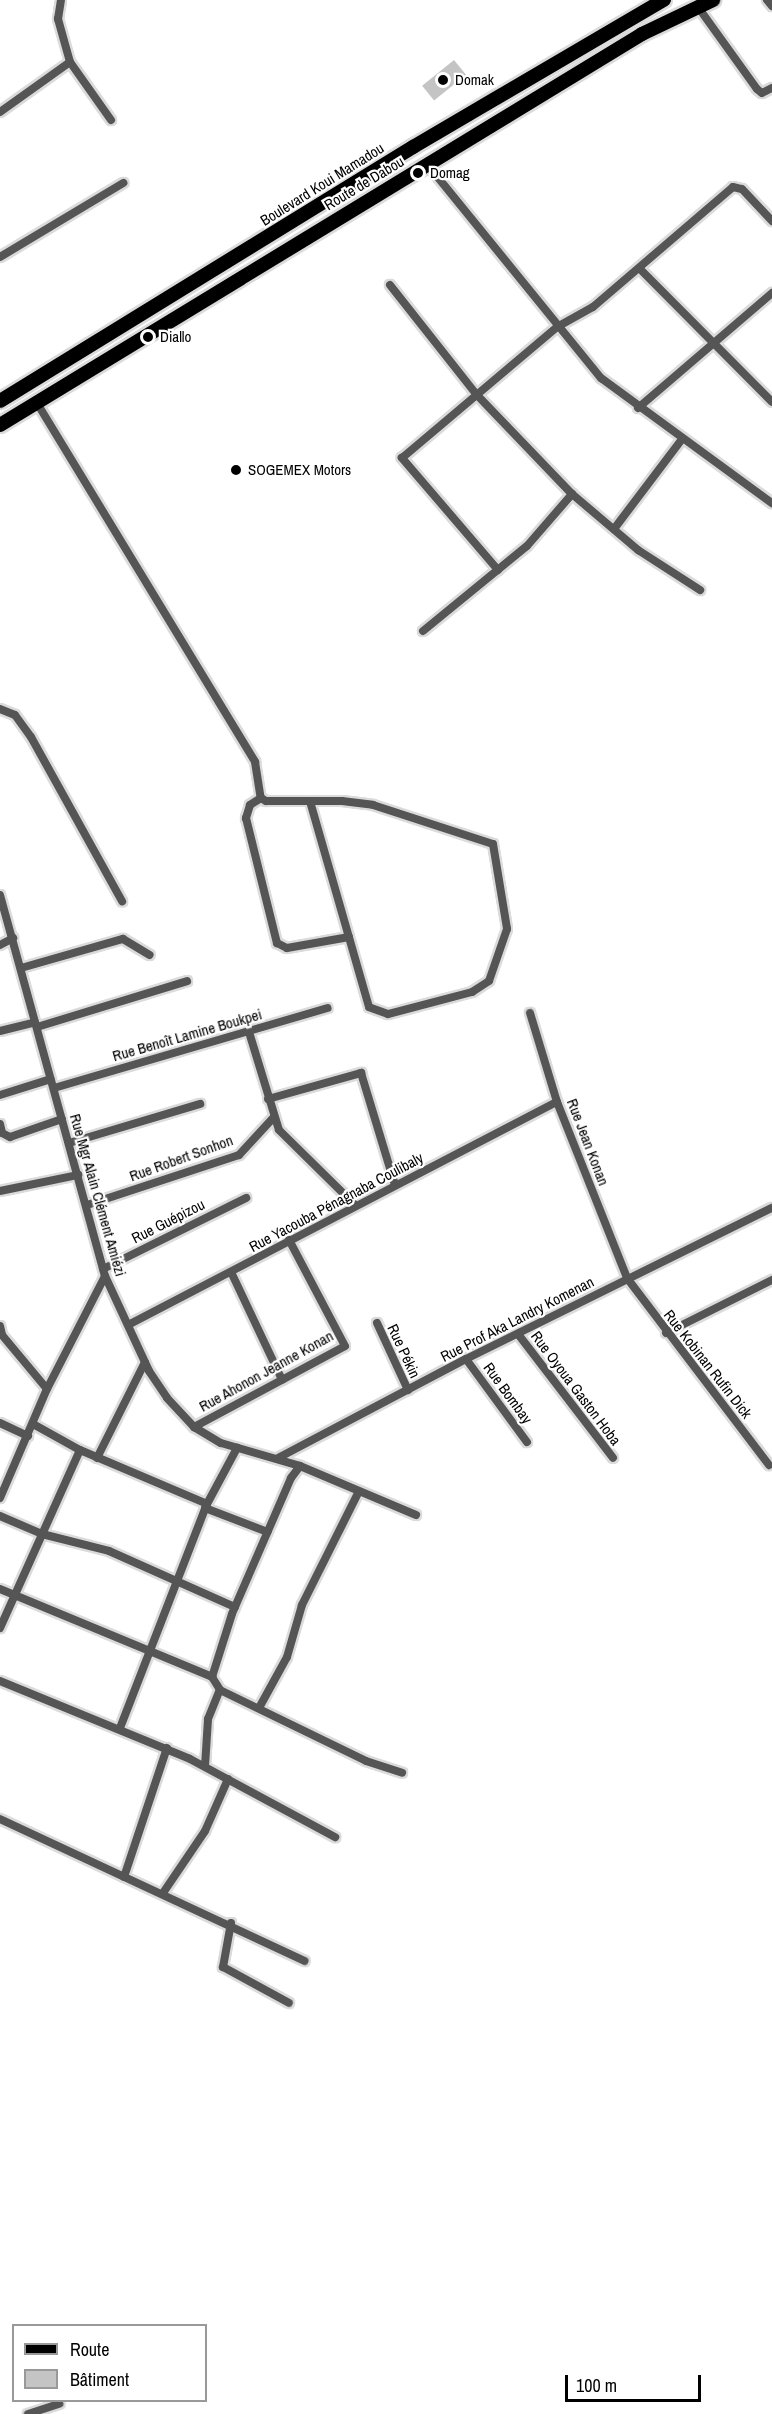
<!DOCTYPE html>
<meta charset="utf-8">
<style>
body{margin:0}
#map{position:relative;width:772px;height:2414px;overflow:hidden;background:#fff;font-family:"Archivo Narrow",sans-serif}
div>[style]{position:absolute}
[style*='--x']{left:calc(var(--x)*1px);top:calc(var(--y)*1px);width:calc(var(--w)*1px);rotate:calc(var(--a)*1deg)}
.building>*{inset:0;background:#c4c4c4;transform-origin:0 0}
.roads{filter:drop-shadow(2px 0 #dbdbdb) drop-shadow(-2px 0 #dbdbdb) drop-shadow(0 2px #dbdbdb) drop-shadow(0 -2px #dbdbdb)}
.minor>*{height:8px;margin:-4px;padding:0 4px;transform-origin:4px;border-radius:4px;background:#555}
.primary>*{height:14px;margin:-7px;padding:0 7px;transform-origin:7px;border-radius:7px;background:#000}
.dots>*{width:16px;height:16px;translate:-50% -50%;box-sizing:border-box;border:3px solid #fff;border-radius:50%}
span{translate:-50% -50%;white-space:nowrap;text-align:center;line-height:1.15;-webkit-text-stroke:4.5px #fff;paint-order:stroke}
.poi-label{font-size:15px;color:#000}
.left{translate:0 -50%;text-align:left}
.street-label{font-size:15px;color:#000}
.legend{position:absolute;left:12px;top:2324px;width:195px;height:78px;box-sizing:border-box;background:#fff;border:2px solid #999;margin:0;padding:8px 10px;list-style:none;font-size:18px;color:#000}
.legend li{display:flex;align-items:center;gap:12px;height:30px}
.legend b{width:30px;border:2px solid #999}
.scale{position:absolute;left:565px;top:2375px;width:136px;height:27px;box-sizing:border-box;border:3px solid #000;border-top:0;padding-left:8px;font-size:18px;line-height:21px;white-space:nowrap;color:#000;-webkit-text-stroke:4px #fff;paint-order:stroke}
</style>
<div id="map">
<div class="building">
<div style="left:454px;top:60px;width:19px;height:41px;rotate:51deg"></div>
</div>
<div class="roads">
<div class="minor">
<div style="--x:767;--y:0;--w:8;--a:50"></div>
<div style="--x:698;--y:7;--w:101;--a:54.3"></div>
<div style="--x:757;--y:89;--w:6;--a:39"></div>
<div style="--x:762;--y:93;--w:11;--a:-27"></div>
<div style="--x:70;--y:62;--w:71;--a:54.7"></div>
<div style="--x:0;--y:112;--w:86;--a:-35.5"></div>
<div style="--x:70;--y:62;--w:45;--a:-105.6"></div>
<div style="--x:58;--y:19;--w:19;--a:-81"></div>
<div style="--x:427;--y:164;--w:276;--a:50.9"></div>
<div style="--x:601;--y:378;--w:212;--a:36.2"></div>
<div style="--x:0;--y:257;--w:144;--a:-31"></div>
<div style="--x:640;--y:269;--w:187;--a:45.2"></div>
<div style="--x:390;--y:285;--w:140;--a:51.7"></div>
<div style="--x:477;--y:395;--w:137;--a:46.2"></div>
<div style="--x:572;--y:494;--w:87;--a:40.3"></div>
<div style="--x:638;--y:550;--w:74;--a:32.8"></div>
<div style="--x:37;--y:403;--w:420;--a:58.7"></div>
<div style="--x:255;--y:762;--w:36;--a:81"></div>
<div style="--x:261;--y:798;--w:6;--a:31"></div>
<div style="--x:266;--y:801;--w:76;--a:0"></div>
<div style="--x:342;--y:801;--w:31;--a:7"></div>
<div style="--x:373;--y:805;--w:126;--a:18"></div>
<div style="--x:493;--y:844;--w:86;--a:80.6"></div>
<div style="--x:507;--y:929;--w:55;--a:109.1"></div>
<div style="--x:489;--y:981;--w:20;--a:147"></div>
<div style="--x:472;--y:992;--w:87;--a:165.3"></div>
<div style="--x:388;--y:1014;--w:20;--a:-160"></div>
<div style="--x:369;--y:1007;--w:214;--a:-106"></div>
<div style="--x:638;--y:408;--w:177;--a:-40.6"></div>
<div style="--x:614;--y:529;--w:113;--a:-52.9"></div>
<div style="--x:498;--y:570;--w:148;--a:-130.6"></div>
<div style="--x:402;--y:458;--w:203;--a:-40.2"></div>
<div style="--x:557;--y:327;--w:41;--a:-29.1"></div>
<div style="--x:593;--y:307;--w:184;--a:-40.6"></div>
<div style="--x:733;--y:187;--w:9;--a:13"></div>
<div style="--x:742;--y:189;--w:44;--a:46.8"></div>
<div style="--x:423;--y:631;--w:134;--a:-39.3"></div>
<div style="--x:527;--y:546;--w:69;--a:-49.1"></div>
<div style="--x:0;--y:709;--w:16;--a:22"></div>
<div style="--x:15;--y:715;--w:27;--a:54"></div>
<div style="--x:31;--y:737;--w:188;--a:61"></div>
<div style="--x:261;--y:798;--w:13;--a:148"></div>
<div style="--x:250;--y:805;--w:14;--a:107"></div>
<div style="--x:246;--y:818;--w:129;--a:76.1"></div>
<div style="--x:277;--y:943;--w:11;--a:27"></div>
<div style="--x:287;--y:948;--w:63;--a:-10.1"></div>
<div style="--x:0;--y:895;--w:395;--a:74.6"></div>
<div style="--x:105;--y:1276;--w:105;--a:65.1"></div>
<div style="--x:149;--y:1371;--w:32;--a:56"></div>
<div style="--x:167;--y:1398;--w:40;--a:47"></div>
<div style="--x:194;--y:1427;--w:31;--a:31"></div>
<div style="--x:221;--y:1443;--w:82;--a:16.2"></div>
<div style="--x:300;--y:1466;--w:126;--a:22.9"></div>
<div style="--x:0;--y:945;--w:15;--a:-28"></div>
<div style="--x:21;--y:968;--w:106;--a:-15.9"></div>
<div style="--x:123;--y:939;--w:31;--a:31"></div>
<div style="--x:530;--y:1013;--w:93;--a:73.1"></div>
<div style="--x:557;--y:1102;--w:189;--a:68.3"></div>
<div style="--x:627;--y:1278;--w:235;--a:52.8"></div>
<div style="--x:37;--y:1027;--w:157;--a:-17"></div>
<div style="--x:0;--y:1031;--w:36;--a:-14"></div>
<div style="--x:249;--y:1032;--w:102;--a:73"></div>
<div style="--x:279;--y:1130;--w:107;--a:44.6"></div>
<div style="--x:54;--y:1088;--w:285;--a:-16.3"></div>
<div style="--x:0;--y:1095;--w:53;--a:-17.4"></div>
<div style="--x:268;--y:1099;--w:97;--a:-15.6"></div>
<div style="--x:361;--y:1073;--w:117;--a:73.1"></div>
<div style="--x:0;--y:1124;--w:9;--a:77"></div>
<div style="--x:2;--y:1133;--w:9;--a:27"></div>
<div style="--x:10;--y:1137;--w:55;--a:-19.1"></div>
<div style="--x:69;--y:1143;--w:137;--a:-16.6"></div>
<div style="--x:0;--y:1191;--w:80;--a:-11.6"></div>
<div style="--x:87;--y:1205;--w:160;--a:-18.2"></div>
<div style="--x:239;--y:1155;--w:50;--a:-47.4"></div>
<div style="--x:103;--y:1269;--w:160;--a:-26.4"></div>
<div style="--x:232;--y:1274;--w:117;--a:64.7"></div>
<div style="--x:377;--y:1323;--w:74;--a:65.2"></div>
<div style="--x:128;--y:1325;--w:483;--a:-27.5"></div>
<div style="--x:0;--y:1326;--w:9;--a:77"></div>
<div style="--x:2;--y:1335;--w:70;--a:50.2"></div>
<div style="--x:666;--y:1333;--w:119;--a:-26.6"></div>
<div style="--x:518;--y:1334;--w:156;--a:52.5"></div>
<div style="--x:466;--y:1359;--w:103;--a:53.7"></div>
<div style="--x:0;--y:1423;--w:31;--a:25"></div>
<div style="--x:33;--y:1424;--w:54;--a:29"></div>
<div style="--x:80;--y:1450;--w:138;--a:23"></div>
<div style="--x:207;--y:1504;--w:64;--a:-61.8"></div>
<div style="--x:194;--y:1427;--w:171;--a:-28.2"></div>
<div style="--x:345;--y:1346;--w:120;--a:-117.8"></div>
<div style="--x:97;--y:1458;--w:107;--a:-63.4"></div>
<div style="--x:278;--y:1458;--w:212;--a:-27.8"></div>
<div style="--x:466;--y:1359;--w:341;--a:-26.3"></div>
<div style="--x:300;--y:1466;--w:15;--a:127"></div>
<div style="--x:291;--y:1478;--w:148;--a:113.5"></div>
<div style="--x:232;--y:1614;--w:66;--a:107.6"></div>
<div style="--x:212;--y:1677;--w:15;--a:58"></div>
<div style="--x:220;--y:1690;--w:162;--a:25.9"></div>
<div style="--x:366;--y:1761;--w:38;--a:18"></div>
<div style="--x:0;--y:1498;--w:119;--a:-66.7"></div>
<div style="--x:47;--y:1389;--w:127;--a:-62.8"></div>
<div style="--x:205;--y:1508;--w:67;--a:20.9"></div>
<div style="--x:0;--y:1516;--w:46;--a:23.2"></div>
<div style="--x:42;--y:1534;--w:69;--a:14.2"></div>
<div style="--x:109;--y:1551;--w:138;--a:24"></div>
<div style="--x:0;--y:1589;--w:230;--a:22.5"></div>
<div style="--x:0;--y:1628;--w:195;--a:-65.8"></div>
<div style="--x:0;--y:1681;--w:205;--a:22.3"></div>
<div style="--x:190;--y:1759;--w:165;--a:28.3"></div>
<div style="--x:259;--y:1708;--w:58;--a:-61.2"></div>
<div style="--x:287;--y:1657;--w:54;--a:-73.9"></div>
<div style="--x:302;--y:1605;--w:127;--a:-63.4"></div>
<div style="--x:120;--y:1728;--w:240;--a:-68.8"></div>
<div style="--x:205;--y:1766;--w:47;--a:-86.3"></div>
<div style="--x:208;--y:1719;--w:31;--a:-68"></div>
<div style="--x:0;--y:1819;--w:336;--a:25"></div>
<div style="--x:124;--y:1877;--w:136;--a:-71.6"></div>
<div style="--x:163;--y:1893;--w:75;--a:-55.9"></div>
<div style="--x:205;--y:1831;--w:57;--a:-66.1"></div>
<div style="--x:231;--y:1923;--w:45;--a:100.3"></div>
<div style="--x:223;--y:1967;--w:75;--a:28.6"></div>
<div style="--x:28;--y:2414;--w:33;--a:-18"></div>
</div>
<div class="primary">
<div style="--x:0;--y:401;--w:485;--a:-31.6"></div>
<div style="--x:413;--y:147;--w:291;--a:-30.4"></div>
<div style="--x:0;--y:425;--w:752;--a:-31.34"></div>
<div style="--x:642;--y:34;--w:79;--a:-25.6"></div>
</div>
</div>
<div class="dots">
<div style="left:443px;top:80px;background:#000"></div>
<div style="left:418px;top:173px;background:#000"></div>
<div style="left:148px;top:337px;background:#000"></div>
<div style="left:236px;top:470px;background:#000"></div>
</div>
<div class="poi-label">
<span class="left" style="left:455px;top:80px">Domak</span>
<span class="left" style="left:430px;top:173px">Domag</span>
<span class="left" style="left:160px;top:337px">Diallo</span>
<span class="left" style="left:248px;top:470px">SOGEMEX Motors</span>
</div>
<div class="street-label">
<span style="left:364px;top:183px;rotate:-31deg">Route de Dabou</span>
<span style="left:322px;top:184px;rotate:-32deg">Boulevard Koui Mamadou</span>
<span style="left:187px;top:1035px;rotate:-16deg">Rue Benoît Lamine Boukpei</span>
<span style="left:588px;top:1142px;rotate:69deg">Rue Jean Konan</span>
<span style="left:181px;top:1158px;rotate:-20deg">Rue Robert Sonhon</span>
<span style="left:98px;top:1195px;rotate:74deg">Rue Mgr Alain Clément Amiézi</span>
<span style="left:336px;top:1202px;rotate:-28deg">Rue Yacouba Pénagnaba Coulibaly</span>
<span style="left:168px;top:1221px;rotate:-27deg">Rue Guépizou</span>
<span style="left:517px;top:1319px;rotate:-27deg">Rue Prof Aka Landry Komenan</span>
<span style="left:404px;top:1351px;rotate:65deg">Rue Pékin</span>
<span style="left:708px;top:1364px;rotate:52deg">Rue Kobinan Rufin Dick</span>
<span style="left:266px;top:1371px;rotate:-29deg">Rue Ahonon Jeanne Konan</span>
<span style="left:576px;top:1388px;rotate:53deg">Rue Oyoua Gaston Hoba</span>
<span style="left:508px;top:1393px;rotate:54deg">Rue Bombay</span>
</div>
<ul class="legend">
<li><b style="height:8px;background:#000"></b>Route</li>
<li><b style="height:16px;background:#c4c4c4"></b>Bâtiment</li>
</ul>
<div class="scale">100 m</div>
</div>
